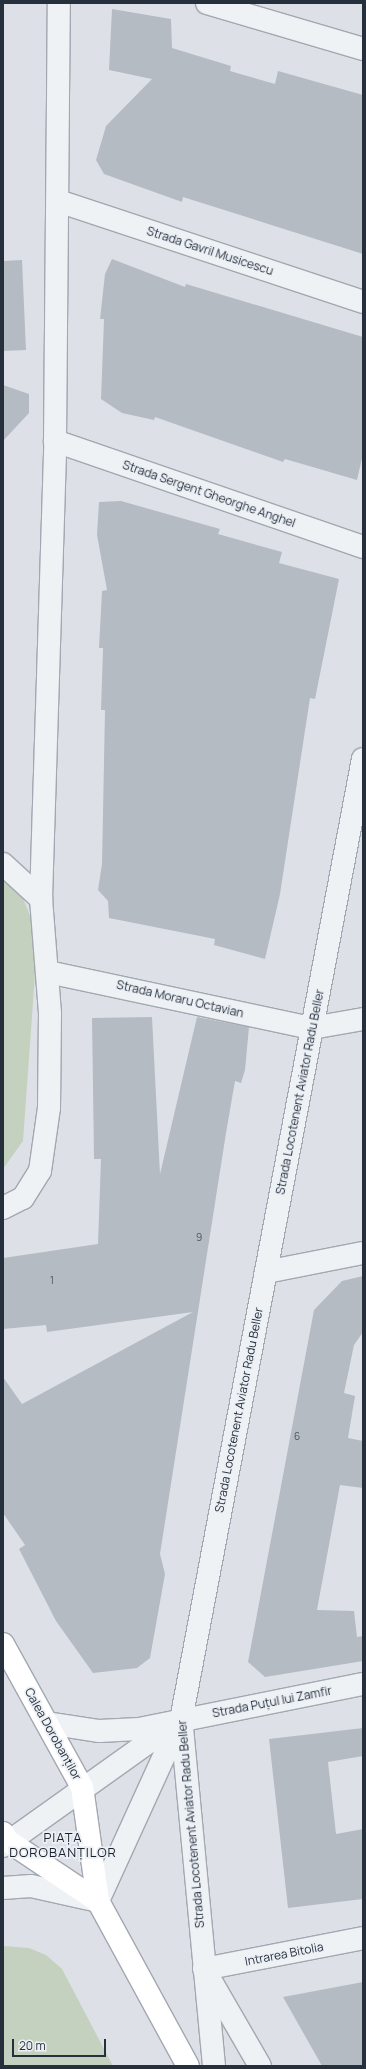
<!DOCTYPE html>
<meta charset="utf-8">
<style>
body{margin:0}
#map{position:relative;width:366px;height:2069px;overflow:hidden;background:#dde1e7;font-family:Manrope,sans-serif}
div>[style]{position:absolute}
[style*='--x']{left:calc(var(--x)*1px);top:calc(var(--y)*1px);width:calc(var(--w)*1px);rotate:calc(var(--a)*1deg)}
.green>*{inset:0;background:#c4d1be}
.building>*{inset:0;background:#b4bbc3}
.roads{filter:drop-shadow(1px 0 #a2a8b1) drop-shadow(-1px 0 #a2a8b1) drop-shadow(0 1px #a2a8b1) drop-shadow(0 -1px #a2a8b1)}
.minor>*{height:22px;margin:-11px;padding:0 11px;transform-origin:11px;border-radius:11px;background:#eff2f5}
.major>*{height:22px;margin:-11px;padding:0 11px;transform-origin:11px;border-radius:11px;background:#fff}
span{translate:-50% -50%;white-space:nowrap;text-align:center;line-height:1.15;-webkit-text-stroke:3.5px #ecf0f5;paint-order:stroke}
.number-label{font-size:10px;color:#4a535e}
.number-label span{-webkit-text-stroke-width:0}
.street-label{font-size:12px;color:#26303d}
.neighbourhood-label{font-size:13px;color:#19212e;letter-spacing:1px}
.frame{position:absolute;inset:0;border:4px solid #26303d;pointer-events:none}
.scale{position:absolute;left:12px;top:2039px;width:94px;height:18px;box-sizing:border-box;border:2px solid #26303d;border-top:0;padding-left:5px;font-size:12px;line-height:14px;white-space:nowrap;color:#26303d;-webkit-text-stroke:3px #ecf0f5;paint-order:stroke}
</style>
<div id="map">
<div class="green">
<div style="clip-path:polygon(3px 876px,21px 894px,32px 920px,36px 961px,23px 1141px,3px 1169px)"></div>
<div style="clip-path:polygon(3px 1946px,29px 1948px,46px 1955px,62px 1969px,113px 2066px,3px 2066px)"></div>
</div>
<div class="building">
<div style="clip-path:polygon(112px 9px,171px 19px,172px 48px,231px 66px,230px 71px,275px 84px,278px 71px,363px 95px,363px 254px,183px 197px,182px 202px,104px 174px,96px 160px,106px 126px,152px 79px,109px 70px)"></div>
<div style="clip-path:polygon(112px 259px,185px 287px,186px 284px,363px 337px,363px 454px,357px 480px,285px 459px,283px 462px,155px 417px,154px 420px,122px 413px,101px 399px,104px 319px,100px 319px,105px 274px)"></div>
<div style="clip-path:polygon(22px 260px,26px 350px,3px 351px,3px 261px)"></div>
<div style="clip-path:polygon(3px 385px,29px 394px,29px 413px,3px 441px)"></div>
<div style="clip-path:polygon(121px 501px,220px 529px,218px 534px,282px 552px,279px 563px,339px 579px,315px 699px,310px 698px,280px 894px,265px 959px,214px 945px,215px 939px,109px 918px,108px 901px,98px 890px,102px 864px,105px 710px,101px 710px,103px 648px,99px 648px,102px 591px,107px 590px,97px 535px,99px 502px)"></div>
<div style="clip-path:polygon(152px 1017px,160px 1174px,197px 1017px,249px 1027px,245px 1070px,241px 1083px,235px 1081px,226px 1133px,160px 1554px,165px 1574px,150px 1658px,137px 1668px,93px 1673px,56px 1621px,19px 1549px,25px 1545px,3px 1513px,3px 1377px,22px 1404px,193px 1312px,47px 1332px,46px 1325px,3px 1329px,3px 1258px,98px 1244px,101px 1159px,94px 1159px,92px 1018px)"></div>
<div style="clip-path:polygon(363px 1276px,363px 1332px,354px 1345px,344px 1393px,355px 1396px,348px 1438px,363px 1441px,363px 1488px,340px 1485px,317px 1610px,354px 1611px,357px 1637px,363px 1636px,363px 1661px,265px 1677px,248px 1662px,314px 1310px,342px 1281px)"></div>
<div style="clip-path:polygon(363px 1728px,363px 1756px,328px 1762px,336px 1834px,363px 1829px,363px 1899px,288px 1908px,269px 1739px)"></div>
<div style="clip-path:polygon(363px 1982px,363px 2066px,322px 2066px,283px 1997px)"></div>
</div>
<div class="roads">
<div class="minor">
<div style="--x:207;--y:3;--w:163;--a:16.4"></div>
<div style="--x:58;--y:201;--w:321;--a:18.3"></div>
<div style="--x:55;--y:441;--w:326;--a:19"></div>
<div style="--x:3;--y:864;--w:52;--a:42.6"></div>
<div style="--x:48;--y:972;--w:270;--a:12"></div>
<div style="--x:312;--y:1028;--w:52;--a:-10"></div>
<div style="--x:3;--y:1208;--w:22;--a:-27"></div>
<div style="--x:23;--y:1198;--w:32;--a:-58"></div>
<div style="--x:40;--y:1171;--w:64;--a:-81.9"></div>
<div style="--x:49;--y:1108;--w:95;--a:-89.4"></div>
<div style="--x:50;--y:1013;--w:114;--a:-94.5"></div>
<div style="--x:41;--y:899;--w:458;--a:-88.2"></div>
<div style="--x:55;--y:441;--w:438;--a:-89.5"></div>
<div style="--x:266;--y:1272;--w:99;--a:-11.1"></div>
<div style="--x:47;--y:1723;--w:53;--a:8.7"></div>
<div style="--x:99;--y:1731;--w:40;--a:-2.9"></div>
<div style="--x:139;--y:1729;--w:228;--a:-11.4"></div>
<div style="--x:3;--y:1846;--w:206;--a:-35.5"></div>
<div style="--x:3;--y:1888;--w:28;--a:-4"></div>
<div style="--x:31;--y:1886;--w:69;--a:12.6"></div>
<div style="--x:98;--y:1901;--w:198;--a:-65.5"></div>
<div style="--x:204;--y:1969;--w:162;--a:-11"></div>
<div style="--x:208;--y:1976;--w:104;--a:60"></div>
<div style="--x:214;--y:2066;--w:348;--a:-95.4"></div>
<div style="--x:181;--y:1720;--w:978;--a:-79.28"></div>
</div>
<div class="major">
<div style="--x:3;--y:1644;--w:163;--a:61.1"></div>
<div style="--x:82;--y:1787;--w:115;--a:82"></div>
<div style="--x:98;--y:1901;--w:188;--a:61.4"></div>
<div style="--x:3;--y:1833;--w:9;--a:58"></div>
<div style="--x:8;--y:1841;--w:108;--a:33.7"></div>
</div>
</div>
<div class="number-label">
<span style="left:199px;top:1238px">9</span>
<span style="left:52px;top:1281px">1</span>
<span style="left:297px;top:1437px">6</span>
</div>
<div class="street-label">
<span style="left:210px;top:251px;rotate:18deg">Strada Gavril Musicescu</span>
<span style="left:209px;top:494px;rotate:19deg">Strada Sergent Gheorghe Anghel</span>
<span style="left:180px;top:999px;rotate:13deg">Strada Moraru Octavian</span>
<span style="left:300px;top:1092px;rotate:-79deg">Strada Locotenent Aviator Radu Beller</span>
<span style="left:239px;top:1410px;rotate:-79deg">Strada Locotenent Aviator Radu Beller</span>
<span style="left:272px;top:1702px;rotate:-11deg">Strada Puțul lui Zamfir</span>
<span style="left:53px;top:1734px;rotate:61deg">Calea Dorobanților</span>
<span style="left:191px;top:1824px;rotate:-95deg">Strada Locotenent Aviator Radu Beller</span>
<span style="left:284px;top:1954px;rotate:-11deg">Intrarea Bitolia</span>
</div>
<div class="neighbourhood-label">
<span style="left:63px;top:1845px">PIAȚA<br>DOROBANȚILOR</span>
</div>
<div class="frame"></div>
<div class="scale">20 m</div>
</div>
